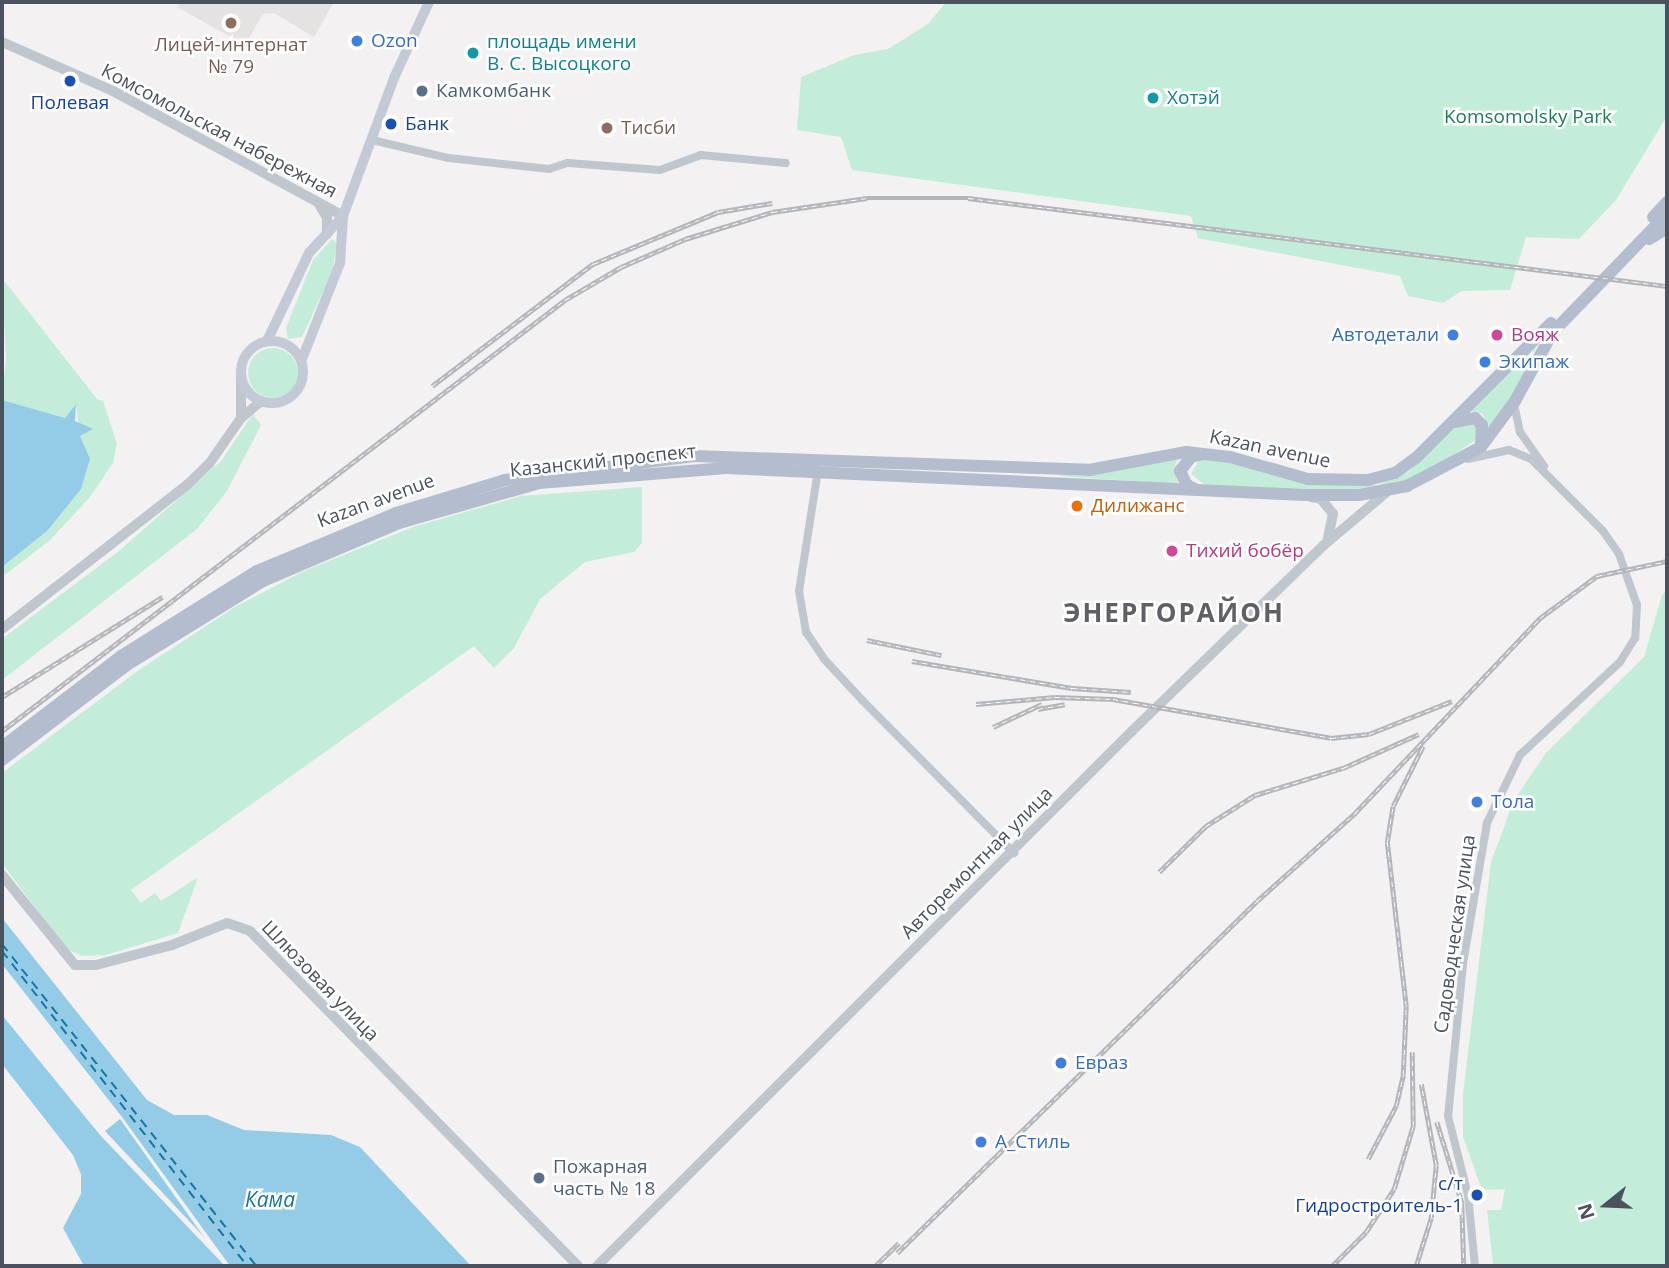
<!DOCTYPE html>
<meta charset="utf-8">
<style>
body{margin:0}
#map{position:relative;width:1669px;height:1268px;overflow:hidden;background:#f3f1f1;font-family:"Open Sans",sans-serif}
div>[style]{position:absolute}
[style*='--x']{left:calc(var(--x)*1px);top:calc(var(--y)*1px);width:calc(var(--w)*1px);rotate:calc(var(--a)*1deg)}
.education>*{inset:0;background:#e4e3e2}
.green>*{inset:0;background:#c4edd9}
.round{border-radius:50%}
.water>*{inset:0;background:#94cbe6}
.ferry>*{height:2px;margin-top:-1px;transform-origin:0;background:repeating-linear-gradient(90deg,#1774a3 0 9px,transparent 0 16px)}
.minor>*{height:8px;margin:-4px;padding:0 4px;transform-origin:4px;border-radius:4px;background:#c0c6ce}
.tertiary>*{height:10px;margin:-5px;padding:0 5px;transform-origin:5px;border-radius:5px;background:#c0c6ce}
.secondary>*{height:10px;margin:-5px;padding:0 5px;transform-origin:5px;border-radius:5px;background:#c3cad6}
.secondary>.ring{margin:-5px;padding:0;box-sizing:content-box;background:none;border:10px solid #c3cad6;border-radius:50%}
.primary>*{height:12px;margin:-6px;padding:0 6px;transform-origin:6px;border-radius:6px;background:#b3bdcd}
.rail>*{height:4.5px;margin-top:-2.25px;transform-origin:0;background:repeating-linear-gradient(90deg,#fff 0 5px,#b4b5bb 0 10px);box-sizing:border-box;border-block:2px solid #b4b5bb}
.dots>*{width:19px;height:19px;translate:-50% -50%;box-sizing:border-box;border:4px solid #fff;border-radius:50%}
span{translate:-50% -50%;white-space:nowrap;text-align:center;line-height:1.15;-webkit-text-stroke:5px #fff;paint-order:stroke}
.shop-label{font-size:19px;color:#366cbe}
.left{translate:0 -50%;text-align:left}
.right{translate:-100% -50%;text-align:right}
.culture-label{font-size:19px;color:#0d838f}
.education-label{font-size:19px;color:#785e54}
.service-label{font-size:19px;color:#4e5e75}
.transit-label{font-size:19px;color:#164399}
.park-label{font-size:19px;color:#1f7b59}
.street-label{font-size:19px;color:#4a525d}
.hotel-label{font-size:19px;color:#b23c85}
.food-label{font-size:19px;color:#c56008}
.water-label{font-size:21px;color:#1774a3;font-style:italic}
.district-label{font-size:26px;color:#5e6065;font-weight:700;letter-spacing:2px}
.frame{position:absolute;inset:0;border:4px solid #4a525d;pointer-events:none}
.north{position:absolute;left:1571px;top:1170px;width:70px;height:70px;-webkit-text-stroke:5px #fff;paint-order:stroke;rotate:252deg;font-size:19px;font-weight:700;line-height:28px;text-align:center;color:#4a525d}
.north::after{content:'';display:block;margin:auto;width:24px;height:32px;background:#4a525d;clip-path:polygon(50% 0,100% 100%,50% 72%,0 100%)}
</style>
<div id="map">
<div class="education">
<div style="clip-path:polygon(181px 2px,334px 2px,314px 37px,274px 13px,263px 14px,245px 45px,177px 7px)"></div>
</div>
<div class="green">
<div style="clip-path:polygon(946px 2px,1667px 2px,1667px 116px,1616px 200px,1579px 239px,1526px 237px,1510px 290px,1462px 291px,1443px 303px,1408px 296px,1400px 276px,1198px 238px,1191px 216px,852px 170px,841px 137px,797px 130px,801px 77px,854px 55px,888px 49px,928px 24px)"></div>
<div style="clip-path:polygon(332px 239px,337px 243px,332px 272px,302px 337px,288px 339px,286px 328px,313px 260px)"></div>
<div style="clip-path:polygon(2px 278px,97px 399px,103px 401px,117px 444px,113px 463px,90px 497px,49px 541px,2px 577px,2px 567px,47px 531px,80px 436px,76px 405px,65px 418px,2px 400px,6px 358px)"></div>
<div style="clip-path:polygon(1540px 339px,1513px 396px,1489px 426px,1482px 414px,1471px 411px)"></div>
<div class="round" style="left:248px;top:348px;width:50px;height:50px"></div>
<div style="clip-path:polygon(253px 414px,261px 425px,227px 491px,197px 529px,2px 680px,2px 639px,119px 551px,221px 461px)"></div>
<div style="clip-path:polygon(1471px 423px,1477px 428px,1476px 440px,1416px 479px,1344px 491px,1205px 485px,1191px 474px,1200px 459px,1219px 459px,1312px 484px,1378px 485px,1408px 472px,1457px 426px)"></div>
<div style="clip-path:polygon(1179px 457px,1174px 468px,1178px 484px,1058px 476px)"></div>
<div style="clip-path:polygon(642px 487px,642px 543px,634px 552px,585px 562px,540px 599px,514px 648px,494px 668px,474px 646px,131px 890px,141px 903px,155px 893px,161px 901px,198px 877px,178px 933px,106px 955px,82px 956px,65px 948px,2px 863px,2px 773px,136px 672px,235px 607px,304px 571px,413px 527px,521px 496px)"></div>
<div style="clip-path:polygon(1667px 590px,1667px 1266px,1493px 1266px,1487px 1210px,1501px 1210px,1505px 1189px,1482px 1190px,1463px 1137px,1463px 1094px,1491px 862px,1514px 800px,1546px 753px,1644px 657px,1662px 595px)"></div>
</div>
<div class="water">
<div style="clip-path:polygon(2px 400px,65px 418px,76px 404px,75px 421px,93px 429px,80px 436px,90px 459px,81px 489px,47px 531px,2px 567px)"></div>
<div style="clip-path:polygon(2px 918px,147px 1100px,174px 1115px,207px 1115px,244px 1130px,331px 1135px,360px 1147px,471px 1266px,230px 1266px,122px 1117px,2px 964px)"></div>
<div style="clip-path:polygon(2px 1015px,100px 1135px,225px 1266px,84px 1266px,63px 1228px,81px 1194px,81px 1174px,73px 1155px,2px 1064px)"></div>
<div style="clip-path:polygon(120px 1119px,204px 1237px,105px 1131px)"></div>
</div>
<div class="ferry">
<div style="--x:2;--y:944;--w:410;--a:51.7"></div>
<div style="--x:2;--y:951;--w:399;--a:52.1"></div>
</div>
<div class="minor">
<div style="--x:372;--y:140;--w:79;--a:13.2"></div>
<div style="--x:449;--y:158;--w:101;--a:6.3"></div>
<div style="--x:549;--y:169;--w:20;--a:-18"></div>
<div style="--x:568;--y:163;--w:92;--a:4.4"></div>
<div style="--x:660;--y:170;--w:44;--a:-20.1"></div>
<div style="--x:701;--y:155;--w:85;--a:5.4"></div>
<div style="--x:1514;--y:404;--w:29;--a:78"></div>
<div style="--x:1520;--y:432;--w:42;--a:54.8"></div>
<div style="--x:1468;--y:459;--w:42;--a:-12.4"></div>
<div style="--x:1509;--y:450;--w:24;--a:22"></div>
<div style="--x:1531;--y:459;--w:102;--a:45"></div>
<div style="--x:1603;--y:531;--w:28;--a:55"></div>
<div style="--x:1619;--y:554;--w:54;--a:70.6"></div>
<div style="--x:1637;--y:605;--w:33;--a:93"></div>
<div style="--x:1635;--y:638;--w:28;--a:122"></div>
<div style="--x:1620;--y:662;--w:137;--a:137.1"></div>
<div style="--x:1520;--y:755;--w:76;--a:115.9"></div>
<div style="--x:1487;--y:823;--w:143;--a:99.7"></div>
<div style="--x:1463;--y:964;--w:153;--a:95.6"></div>
<div style="--x:1448;--y:1116;--w:81;--a:75.8"></div>
<div style="--x:1468;--y:1195;--w:71;--a:84.4"></div>
<div style="--x:818;--y:470;--w:122;--a:98.9"></div>
<div style="--x:799;--y:591;--w:42;--a:80.3"></div>
<div style="--x:806;--y:632;--w:32;--a:56"></div>
<div style="--x:824;--y:659;--w:56;--a:47.2"></div>
<div style="--x:862;--y:700;--w:216;--a:45.2"></div>
</div>
<div class="tertiary">
<div style="--x:2;--y:42;--w:121;--a:23.8"></div>
<div style="--x:113;--y:91;--w:262;--a:28.5"></div>
<div style="--x:319;--y:204;--w:16;--a:60"></div>
<div style="--x:327;--y:218;--w:16;--a:90"></div>
<div style="--x:241;--y:371;--w:47;--a:90"></div>
<div style="--x:1311;--y:497;--w:10;--a:11"></div>
<div style="--x:1321;--y:499;--w:19;--a:51"></div>
<div style="--x:1333;--y:514;--w:25;--a:102"></div>
<div style="--x:2;--y:629;--w:236;--a:-37.9"></div>
<div style="--x:188;--y:484;--w:29;--a:-44"></div>
<div style="--x:209;--y:464;--w:56;--a:-55.2"></div>
<div style="--x:241;--y:418;--w:26;--a:-40"></div>
<div style="--x:2;--y:875;--w:116;--a:51"></div>
<div style="--x:75;--y:965;--w:21;--a:0"></div>
<div style="--x:96;--y:965;--w:79;--a:-14.7"></div>
<div style="--x:172;--y:945;--w:59;--a:-21.8"></div>
<div style="--x:227;--y:923;--w:24;--a:19"></div>
<div style="--x:250;--y:931;--w:469;--a:45.6"></div>
<div style="--x:597;--y:1266;--w:757;--a:-45"></div>
<div style="--x:1132;--y:731;--w:267;--a:-44.1"></div>
<div style="--x:1324;--y:545;--w:84;--a:-40.2"></div>
</div>
<div class="secondary">
<div class="ring" style="left:241px;top:341px;width:52px;height:52px"></div>
<div style="--x:267;--y:341;--w:98;--a:-64.5"></div>
<div style="--x:309;--y:253;--w:50;--a:-47.4"></div>
<div style="--x:343;--y:216;--w:147;--a:-69.7"></div>
<div style="--x:394;--y:78;--w:84;--a:-65.3"></div>
<div style="--x:302;--y:359;--w:103;--a:-68.4"></div>
<div style="--x:340;--y:263;--w:47;--a:-86.3"></div>
</div>
<div class="primary">
<div style="--x:1653;--y:217;--w:21;--a:-47"></div>
<div style="--x:1649;--y:239;--w:21;--a:-31"></div>
<div style="--x:1456;--y:422;--w:19;--a:-12"></div>
<div style="--x:1475;--y:418;--w:10;--a:45"></div>
<div style="--x:1482;--y:425;--w:21;--a:93"></div>
<div style="--x:1197;--y:490;--w:11;--a:-153"></div>
<div style="--x:1187;--y:485;--w:16;--a:-117"></div>
<div style="--x:1180;--y:471;--w:18;--a:-52"></div>
<div style="--x:1191;--y:457;--w:9;--a:-13"></div>
<div style="--x:2;--y:747;--w:150;--a:-37.4"></div>
<div style="--x:121;--y:656;--w:160;--a:-32"></div>
<div style="--x:257;--y:571;--w:151;--a:-22.6"></div>
<div style="--x:396;--y:513;--w:114;--a:-16.8"></div>
<div style="--x:505;--y:480;--w:191;--a:-7.2"></div>
<div style="--x:694;--y:456;--w:395;--a:2"></div>
<div style="--x:1089;--y:470;--w:99;--a:-10.5"></div>
<div style="--x:1186;--y:452;--w:44;--a:6.5"></div>
<div style="--x:1230;--y:457;--w:81;--a:15.8"></div>
<div style="--x:1308;--y:479;--w:60;--a:1"></div>
<div style="--x:1368;--y:480;--w:28;--a:-15"></div>
<div style="--x:1395;--y:473;--w:26;--a:-36"></div>
<div style="--x:1416;--y:458;--w:191;--a:-45"></div>
<div style="--x:2;--y:760;--w:157;--a:-37.2"></div>
<div style="--x:127;--y:665;--w:160;--a:-31.7"></div>
<div style="--x:263;--y:581;--w:148;--a:-23.1"></div>
<div style="--x:399;--y:523;--w:146;--a:-15.9"></div>
<div style="--x:539;--y:483;--w:188;--a:-4.6"></div>
<div style="--x:726;--y:468;--w:579;--a:2.67"></div>
<div style="--x:1304;--y:495;--w:55;--a:0"></div>
<div style="--x:1359;--y:495;--w:49;--a:-10.6"></div>
<div style="--x:1407;--y:486;--w:84;--a:-27.8"></div>
<div style="--x:1481;--y:447;--w:57;--a:-53.5"></div>
<div style="--x:1515;--y:401;--w:79;--a:-61.2"></div>
<div style="--x:1553;--y:332;--w:164;--a:-46"></div>
</div>
<div class="rail">
<div style="--x:432;--y:386;--w:202;--a:-37.2"></div>
<div style="--x:593;--y:264;--w:135;--a:-22.6"></div>
<div style="--x:718;--y:212;--w:55;--a:-9.5"></div>
<div style="--x:867;--y:640;--w:76;--a:11.5"></div>
<div style="--x:912;--y:661;--w:162;--a:9.6"></div>
<div style="--x:1072;--y:688;--w:59;--a:3.9"></div>
<div style="--x:2;--y:697;--w:189;--a:-32"></div>
<div style="--x:976;--y:704;--w:79;--a:-5.1"></div>
<div style="--x:1055;--y:697;--w:58;--a:2"></div>
<div style="--x:1113;--y:699;--w:221;--a:10.1"></div>
<div style="--x:1331;--y:738;--w:38;--a:-6"></div>
<div style="--x:1369;--y:734;--w:89;--a:-21.7"></div>
<div style="--x:1038;--y:709;--w:27;--a:-10"></div>
<div style="--x:993;--y:727;--w:54;--a:-25.1"></div>
<div style="--x:2;--y:731;--w:709;--a:-37.44"></div>
<div style="--x:565;--y:300;--w:65;--a:-30.5"></div>
<div style="--x:621;--y:267;--w:70;--a:-23.6"></div>
<div style="--x:685;--y:239;--w:91;--a:-17.2"></div>
<div style="--x:772;--y:212;--w:96;--a:-8.4"></div>
<div style="--x:867;--y:198;--w:101;--a:0"></div>
<div style="--x:968;--y:198;--w:705;--a:7.18"></div>
<div style="--x:1159;--y:872;--w:66;--a:-44.4"></div>
<div style="--x:1206;--y:826;--w:58;--a:-32.3"></div>
<div style="--x:1255;--y:795;--w:92;--a:-17.1"></div>
<div style="--x:1343;--y:768;--w:83;--a:-24.1"></div>
<div style="--x:1437;--y:1122;--w:85;--a:72.8"></div>
<div style="--x:1462;--y:1203;--w:63;--a:88.2"></div>
<div style="--x:1368;--y:1159;--w:60;--a:-62.2"></div>
<div style="--x:1396;--y:1106;--w:32;--a:-77"></div>
<div style="--x:1403;--y:1075;--w:69;--a:-87.5"></div>
<div style="--x:1406;--y:1006;--w:164;--a:-96.6"></div>
<div style="--x:1387;--y:843;--w:37;--a:-81"></div>
<div style="--x:1393;--y:806;--w:67;--a:-63.4"></div>
<div style="--x:897;--y:1253;--w:503;--a:-44.36"></div>
<div style="--x:1257;--y:901;--w:132;--a:-41.9"></div>
<div style="--x:1355;--y:813;--w:269;--a:-46.5"></div>
<div style="--x:1540;--y:618;--w:71;--a:-36.4"></div>
<div style="--x:1597;--y:576;--w:72;--a:-12.1"></div>
<div style="--x:875;--y:1266;--w:33;--a:-44"></div>
<div style="--x:1332;--y:1266;--w:48;--a:-45"></div>
<div style="--x:1366;--y:1232;--w:51;--a:-56.9"></div>
<div style="--x:1394;--y:1189;--w:66;--a:-73.2"></div>
<div style="--x:1413;--y:1126;--w:74;--a:-90.8"></div>
<div style="--x:1416;--y:1266;--w:50;--a:-72.6"></div>
<div style="--x:1431;--y:1218;--w:53;--a:-84.6"></div>
<div style="--x:1436;--y:1165;--w:82;--a:-100.5"></div>
</div>
<div class="dots">
<div style="left:231px;top:23px;background:#8d6e63"></div>
<div style="left:357px;top:41px;background:#3f7fe0"></div>
<div style="left:473px;top:53px;background:#0f9aa8"></div>
<div style="left:70px;top:81px;background:#1a4fb4"></div>
<div style="left:422px;top:91px;background:#5c6f8a"></div>
<div style="left:1153px;top:98px;background:#0f9aa8"></div>
<div style="left:391px;top:124px;background:#1a4fb4"></div>
<div style="left:607px;top:128px;background:#8d6e63"></div>
<div style="left:1453px;top:335px;background:#3f7fe0"></div>
<div style="left:1497px;top:335px;background:#d1479c"></div>
<div style="left:1485px;top:362px;background:#3f7fe0"></div>
<div style="left:1077px;top:506px;background:#e8710a"></div>
<div style="left:1172px;top:551px;background:#d1479c"></div>
<div style="left:1477px;top:802px;background:#3f7fe0"></div>
<div style="left:1061px;top:1063px;background:#3f7fe0"></div>
<div style="left:981px;top:1142px;background:#3f7fe0"></div>
<div style="left:539px;top:1178px;background:#5c6f8a"></div>
<div style="left:1477px;top:1195px;background:#1a4fb4"></div>
</div>
<div class="shop-label">
<span class="left" style="left:371px;top:41px">Ozon</span>
<span class="right" style="left:1439px;top:335px">Автодетали</span>
<span class="left" style="left:1499px;top:362px">Экипаж</span>
<span class="left" style="left:1491px;top:802px">Тола</span>
<span class="left" style="left:1075px;top:1063px">Евраз</span>
<span class="left" style="left:995px;top:1142px">А_Стиль</span>
</div>
<div class="culture-label">
<span class="left" style="left:487px;top:53px">площадь имени<br>В. С. Высоцкого</span>
<span class="left" style="left:1167px;top:98px">Хотэй</span>
</div>
<div class="education-label">
<span style="left:231px;top:56px">Лицей-интернат<br>№ 79</span>
<span class="left" style="left:621px;top:128px">Тисби</span>
</div>
<div class="service-label">
<span class="left" style="left:436px;top:91px">Камкомбанк</span>
<span class="left" style="left:553px;top:1178px">Пожарная<br>часть № 18</span>
</div>
<div class="transit-label">
<span style="left:70px;top:103px">Полевая</span>
<span class="left" style="left:405px;top:124px">Банк</span>
<span class="right" style="left:1463px;top:1195px">с/т<br>Гидростроитель-1</span>
</div>
<div class="park-label">
<span style="left:1528px;top:117px">Komsomolsky Park</span>
</div>
<div class="street-label">
<span style="left:219px;top:131px;rotate:28deg">Комсомольская набережная</span>
<span style="left:1270px;top:449px;rotate:12deg">Kazan avenue</span>
<span style="left:603px;top:461px;rotate:-6deg">Казанский проспект</span>
<span style="left:376px;top:501px;rotate:-20deg">Kazan avenue</span>
<span style="left:977px;top:863px;rotate:-45deg">Авторемонтная улица</span>
<span style="left:1455px;top:934px;rotate:-82deg">Садоводческая улица</span>
<span style="left:320px;top:981px;rotate:46deg">Шлюзовая улица</span>
</div>
<div class="hotel-label">
<span class="left" style="left:1511px;top:335px">Вояж</span>
<span class="left" style="left:1186px;top:551px">Тихий бобёр</span>
</div>
<div class="food-label">
<span class="left" style="left:1091px;top:506px">Дилижанс</span>
</div>
<div class="water-label">
<span style="left:270px;top:1199px">Кама</span>
</div>
<div class="district-label">
<span style="left:1174px;top:613px">ЭНЕРГОРАЙОН</span>
</div>
<div class="frame"></div>
<div class="north">N</div>
</div>
